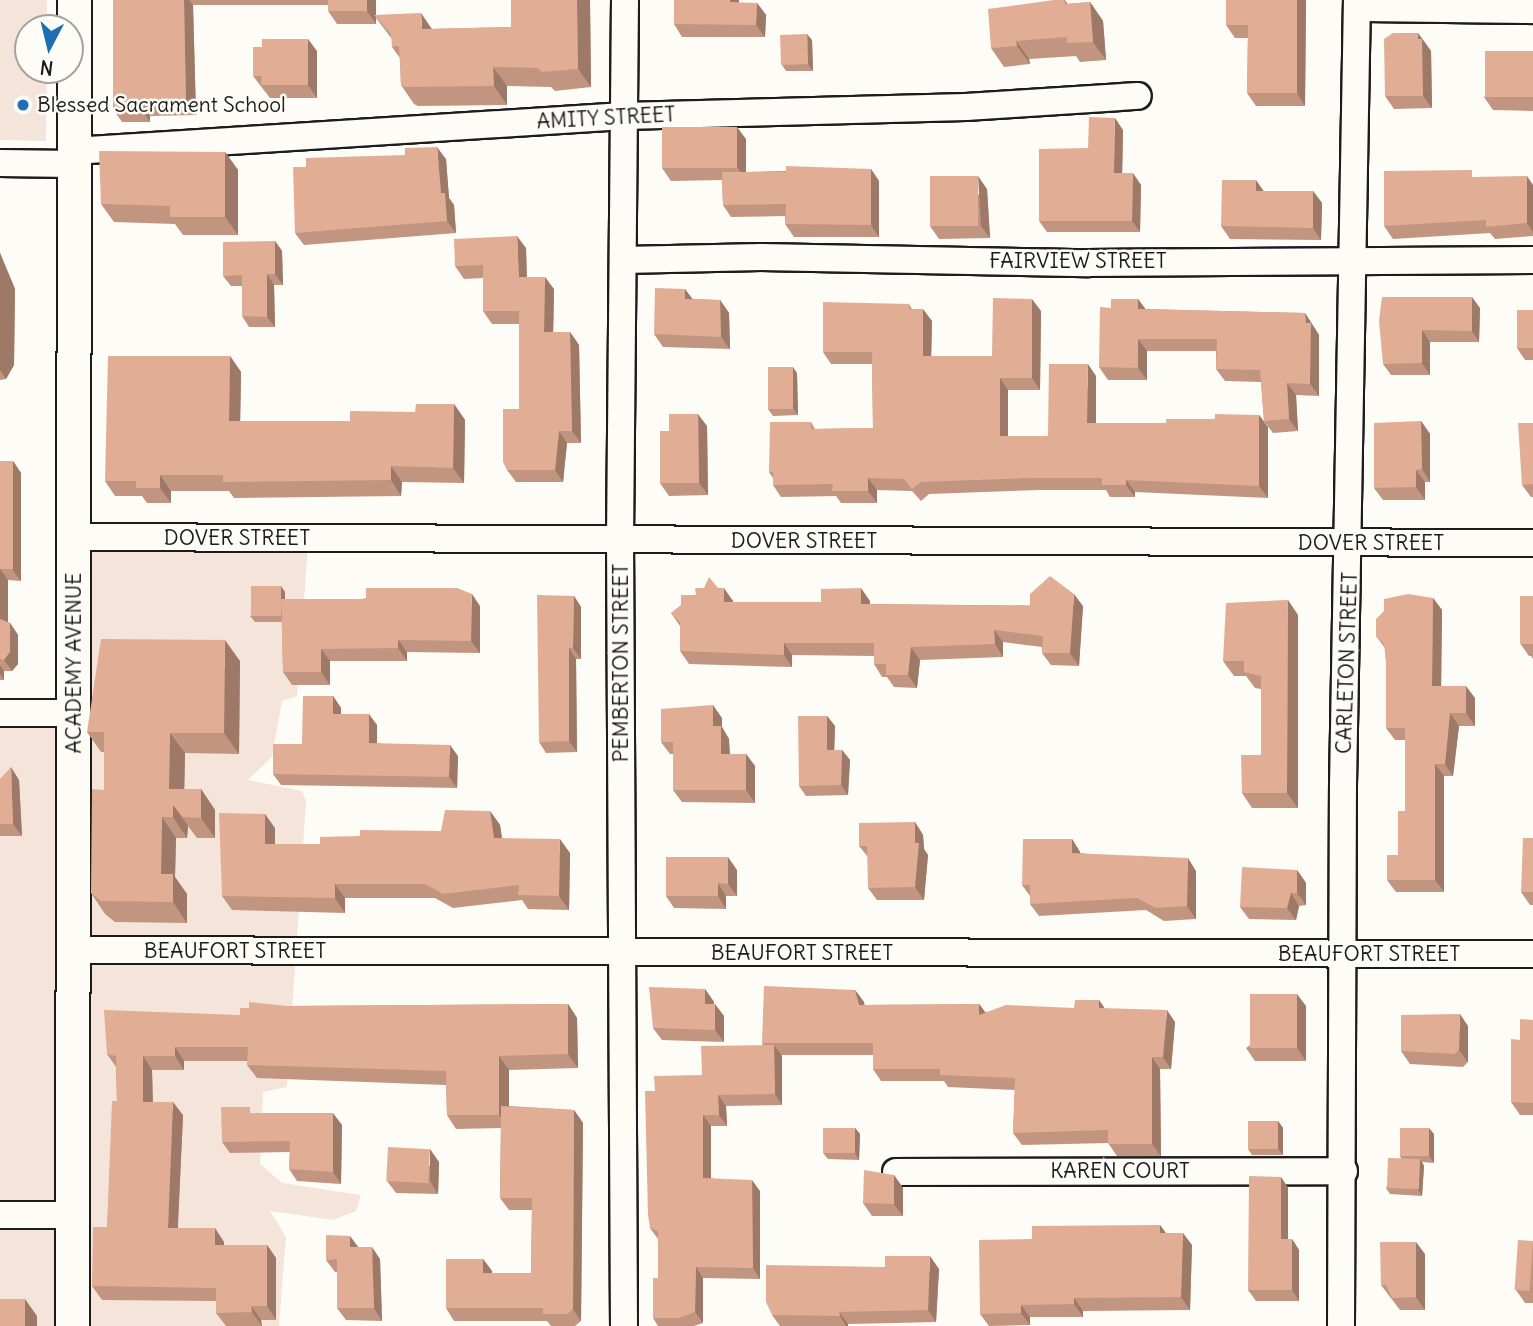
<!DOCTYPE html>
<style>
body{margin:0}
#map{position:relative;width:1533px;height:1326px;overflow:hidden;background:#fdfcf7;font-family:Delius,sans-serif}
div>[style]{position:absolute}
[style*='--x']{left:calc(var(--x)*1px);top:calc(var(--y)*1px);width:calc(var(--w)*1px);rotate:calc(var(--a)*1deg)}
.built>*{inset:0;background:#f5e4da}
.roads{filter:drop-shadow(2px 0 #1c1c1c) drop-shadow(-2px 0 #1c1c1c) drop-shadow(0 2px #1c1c1c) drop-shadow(0 -2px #1c1c1c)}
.minor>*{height:26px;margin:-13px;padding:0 13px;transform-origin:13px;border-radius:13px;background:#fdfcf7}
.tertiary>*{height:33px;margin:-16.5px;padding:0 16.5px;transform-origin:16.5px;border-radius:16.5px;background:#fdfcf7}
.wall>*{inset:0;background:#c29580}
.shaded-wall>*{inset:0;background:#9e7968}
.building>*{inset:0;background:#e1ad95;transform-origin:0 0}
.dots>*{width:19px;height:19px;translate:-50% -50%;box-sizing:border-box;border:4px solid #fdfcf7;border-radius:50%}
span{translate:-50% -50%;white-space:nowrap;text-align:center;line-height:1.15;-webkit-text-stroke:5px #fdfcf7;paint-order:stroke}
.poi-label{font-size:21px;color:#1c1c1c}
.left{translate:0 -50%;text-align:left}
.street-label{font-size:21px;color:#1c1c1c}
.north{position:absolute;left:14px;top:14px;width:70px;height:70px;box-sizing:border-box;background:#fdfcf7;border:2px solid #a3a29f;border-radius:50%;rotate:187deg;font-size:19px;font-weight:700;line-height:28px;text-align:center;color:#1c1c1c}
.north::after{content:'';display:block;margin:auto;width:24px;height:32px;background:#1f6fb2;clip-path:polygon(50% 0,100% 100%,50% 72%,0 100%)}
</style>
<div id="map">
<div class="built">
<div style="clip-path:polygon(0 0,47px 0,47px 28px,28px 28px,28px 70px,47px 70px,46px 141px,0 140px)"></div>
<div style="clip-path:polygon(72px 544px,308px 545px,297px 696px,282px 701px,272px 757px,248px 780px,302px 791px,306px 801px,287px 1087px,263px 1092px,260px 1164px,282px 1183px,361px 1195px,356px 1211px,333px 1220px,270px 1211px,286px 1237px,279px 1326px,0 1326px,0 717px,65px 717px)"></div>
</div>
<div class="roads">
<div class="minor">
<div style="--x:1357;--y:8;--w:176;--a:0.7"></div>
<div style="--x:73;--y:151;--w:552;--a:-3.63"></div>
<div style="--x:624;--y:116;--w:342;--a:-1.5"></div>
<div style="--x:966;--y:107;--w:172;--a:-3.7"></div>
<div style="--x:0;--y:163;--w:73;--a:0.8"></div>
<div style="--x:623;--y:260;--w:138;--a:-1.2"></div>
<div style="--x:761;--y:257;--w:326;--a:1.1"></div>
<div style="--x:1087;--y:263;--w:446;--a:-0.4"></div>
<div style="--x:75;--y:537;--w:1458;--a:0.24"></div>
<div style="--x:0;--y:713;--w:73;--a:0"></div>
<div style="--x:72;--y:950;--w:1461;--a:0.16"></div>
<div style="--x:896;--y:1172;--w:448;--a:-0.1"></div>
<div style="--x:0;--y:1215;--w:73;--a:0"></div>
<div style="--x:624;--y:1326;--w:786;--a:-90.29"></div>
<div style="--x:620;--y:540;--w:540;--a:-89.47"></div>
<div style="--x:1341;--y:1326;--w:541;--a:-89.79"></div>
<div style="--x:1343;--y:785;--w:785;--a:-88.98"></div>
</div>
<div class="tertiary">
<div style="--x:72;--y:1326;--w:1326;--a:-89.91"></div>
</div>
</div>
<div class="wall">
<div style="clip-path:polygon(113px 0,376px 0,376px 15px,432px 29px,511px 27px,511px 0,590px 0,591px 87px,555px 91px,551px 87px,507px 86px,507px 105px,418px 106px,414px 104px,401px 85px,400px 58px,392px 47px,392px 39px,376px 18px,376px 24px,337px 24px,328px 11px,328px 5px,193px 5px,196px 115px,150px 116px,150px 122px,122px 122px,113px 109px)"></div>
<div style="clip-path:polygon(1054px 0,1065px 0,1068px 4px,1090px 2px,1103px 21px,1106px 60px,1080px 62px,1076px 56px,1029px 59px,1030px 64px,1004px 67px,991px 48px)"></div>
<div style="clip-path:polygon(1226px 0,1306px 0,1305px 106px,1256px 106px,1247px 93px,1248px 38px,1235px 38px,1226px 25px)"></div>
<div style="clip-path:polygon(739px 3px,757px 3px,766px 15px,765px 37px,682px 37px,674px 24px)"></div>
<div style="clip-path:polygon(1418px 33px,1431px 51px,1432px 108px,1394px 109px,1385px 96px)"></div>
<div style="clip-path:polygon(812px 40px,813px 71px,786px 71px,782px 65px)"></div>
<div style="clip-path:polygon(262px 47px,317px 51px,317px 98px,270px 98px,253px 76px)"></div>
<div style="clip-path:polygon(1533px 51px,1533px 111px,1493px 110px,1484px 97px)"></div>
<div style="clip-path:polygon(1123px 130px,1122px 173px,1141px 185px,1140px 232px,1047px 232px,1039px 221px,1088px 148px)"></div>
<div style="clip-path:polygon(746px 139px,746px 172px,871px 169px,879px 181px,879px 237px,794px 237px,785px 224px,785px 216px,731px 217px,723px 205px,722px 180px,671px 181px,662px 168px)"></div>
<div style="clip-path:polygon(225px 152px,238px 170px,238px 235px,183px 235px,175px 224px,114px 222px,101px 204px)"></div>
<div style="clip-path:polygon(446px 159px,449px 198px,454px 205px,456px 233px,304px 245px,295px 233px)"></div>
<div style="clip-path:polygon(1476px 177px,1533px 185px,1533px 236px,1495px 239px,1490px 233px,1393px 239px,1384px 226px)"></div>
<div style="clip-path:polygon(987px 189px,990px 238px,939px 239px,930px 226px)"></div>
<div style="clip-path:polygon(1264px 191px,1313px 191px,1322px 203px,1321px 240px,1230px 239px,1221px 226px)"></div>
<div style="clip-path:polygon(275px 241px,282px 251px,283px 285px,274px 285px,275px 327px,249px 327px,242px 316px,242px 286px,231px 286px,223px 276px)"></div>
<div style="clip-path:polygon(526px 248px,527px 277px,554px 289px,553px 332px,570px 332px,579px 345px,581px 443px,567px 443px,563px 482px,516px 482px,507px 470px,519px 409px,519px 324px,492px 324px,483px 311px,483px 278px,464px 279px,455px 266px)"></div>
<div style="clip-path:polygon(0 253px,15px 289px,14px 365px,6px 379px,0 380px)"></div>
<div style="clip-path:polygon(685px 289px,692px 299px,720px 300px,729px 313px,730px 349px,663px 347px,654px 334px)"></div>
<div style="clip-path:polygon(1382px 297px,1480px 308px,1479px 342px,1430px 342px,1430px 375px,1391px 375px,1383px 364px)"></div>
<div style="clip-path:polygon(1138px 299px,1145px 309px,1305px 313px,1319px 335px,1319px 396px,1296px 395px,1298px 431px,1273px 433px,1264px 421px,1261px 382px,1225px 381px,1216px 369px,1216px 351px,1147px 351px,1147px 380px,1108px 380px,1099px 367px,1111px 308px)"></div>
<div style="clip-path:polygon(909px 304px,912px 309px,932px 321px,931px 356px,992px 356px,1041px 311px,1040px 390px,1008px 390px,1008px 436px,1048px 436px,1096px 376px,1096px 423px,1166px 423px,1259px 415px,1268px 427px,1268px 498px,1135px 492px,1135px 497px,1110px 497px,1106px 490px,1039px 490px,929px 494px,921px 501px,912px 491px,877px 490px,877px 503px,841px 503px,836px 496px,781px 497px,773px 485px,773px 478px,769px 472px,811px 422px,815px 429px,873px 428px,872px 364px,831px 364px,823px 352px)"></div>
<div style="clip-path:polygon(1533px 310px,1533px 360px,1525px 360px,1517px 348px)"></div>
<div style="clip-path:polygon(230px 356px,241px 372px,240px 421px,350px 421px,415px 412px,454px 404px,465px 420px,464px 483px,402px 482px,401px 496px,234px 498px,229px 491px,171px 491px,171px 503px,147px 503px,142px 496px,115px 496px,105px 481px)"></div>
<div style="clip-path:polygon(797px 373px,798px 415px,773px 416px,768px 409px)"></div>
<div style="clip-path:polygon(1421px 421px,1430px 434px,1430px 482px,1425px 482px,1425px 500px,1383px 500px,1374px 488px)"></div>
<div style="clip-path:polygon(1533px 423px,1533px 497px,1531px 497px,1522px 485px)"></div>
<div style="clip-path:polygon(707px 426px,708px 495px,669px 496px,660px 483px,669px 431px)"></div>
<div style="clip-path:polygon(0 461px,13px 461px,21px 473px,21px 581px,8px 580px,8px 622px,10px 623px,18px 635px,18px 664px,12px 671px,4px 671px,4px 680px,0 680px)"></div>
<div style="clip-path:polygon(718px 588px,733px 601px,733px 602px,821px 602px,870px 601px,870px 604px,1083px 606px,1079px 666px,1051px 665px,1042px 653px,1042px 647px,1003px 642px,1003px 657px,920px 660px,917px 688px,894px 687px,887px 677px,882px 677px,874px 664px,874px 656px,792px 655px,792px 667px,689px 664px,680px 651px,680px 626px,671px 613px,696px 595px)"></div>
<div style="clip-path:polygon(285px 592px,285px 599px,480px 606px,480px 653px,407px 652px,407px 661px,330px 661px,330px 685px,292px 685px,283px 672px,282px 622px,255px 622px,250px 616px)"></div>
<div style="clip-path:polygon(574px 596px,581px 607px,581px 659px,576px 659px,577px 752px,546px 753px,539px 742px)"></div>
<div style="clip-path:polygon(1533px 596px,1533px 659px,1531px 656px,1529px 656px,1520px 643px)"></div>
<div style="clip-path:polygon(1433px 598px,1442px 610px,1441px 686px,1475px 698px,1475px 726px,1459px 726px,1453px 776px,1444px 776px,1444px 892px,1396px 892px,1387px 880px,1398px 855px,1405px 811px,1405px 740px,1395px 740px,1386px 728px,1386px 661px,1385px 648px,1376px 636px)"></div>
<div style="clip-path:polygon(1298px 615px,1298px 808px,1252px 808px,1242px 793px,1261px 755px,1261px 689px,1255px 688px,1246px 676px,1234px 676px,1223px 661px)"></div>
<div style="clip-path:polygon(240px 661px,239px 754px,185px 753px,184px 789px,201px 789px,215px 810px,215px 838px,197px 838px,188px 826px,187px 838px,176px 838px,175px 877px,187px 894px,187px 923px,115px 922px,105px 914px,91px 893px,104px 790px,104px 752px,101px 752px,87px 732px)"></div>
<div style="clip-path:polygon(333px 696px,341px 708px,341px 714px,377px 725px,377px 743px,458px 756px,457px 788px,281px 785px,273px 774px,302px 744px)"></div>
<div style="clip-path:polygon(827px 716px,835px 726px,834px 750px,842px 750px,850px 760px,848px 795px,806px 796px,799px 786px)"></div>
<div style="clip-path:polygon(722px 718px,722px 727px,729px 739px,730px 754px,746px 754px,755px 766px,755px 803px,682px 802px,673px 790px,673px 754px,670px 754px,661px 742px)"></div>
<div style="clip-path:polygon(0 779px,19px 780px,22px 836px,0 836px)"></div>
<div style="clip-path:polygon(490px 811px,500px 825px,502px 838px,570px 853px,569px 910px,528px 909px,522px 900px,453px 908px,435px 898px,345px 898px,345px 913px,232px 910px,222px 896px,275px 828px,275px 844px,320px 844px,360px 836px,441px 831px)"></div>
<div style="clip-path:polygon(915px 822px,923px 835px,924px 849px,928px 855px,924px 900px,877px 900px,868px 888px,868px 857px,859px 846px)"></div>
<div style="clip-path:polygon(1533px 838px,1533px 905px,1530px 905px,1521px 892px)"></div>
<div style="clip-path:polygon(1072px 839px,1080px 852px,1080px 853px,1196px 871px,1196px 919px,1164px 921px,1146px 910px,1039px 916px,1030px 904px,1030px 896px,1022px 885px)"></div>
<div style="clip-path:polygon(737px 870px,737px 896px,726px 896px,726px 909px,674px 908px,666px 896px)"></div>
<div style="clip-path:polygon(1297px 870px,1306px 883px,1306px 905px,1299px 906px,1296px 920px,1249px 919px,1240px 907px)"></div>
<div style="clip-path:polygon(705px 989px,714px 1002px,714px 1004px,724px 1016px,724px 1042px,662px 1040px,653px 1028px)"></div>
<div style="clip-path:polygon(855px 990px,864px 1002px,864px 1005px,979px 1004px,985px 1012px,1074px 1008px,1099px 1000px,1105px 1009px,1175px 1022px,1171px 1069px,1160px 1069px,1161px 1156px,1117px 1156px,1108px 1143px,1022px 1145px,1013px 1133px,1015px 1090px,948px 1087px,944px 1081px,881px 1081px,873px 1069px,873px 1055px,781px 1055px,782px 1056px,782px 1105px,726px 1106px,727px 1126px,711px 1126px,711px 1178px,760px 1191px,760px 1279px,703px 1278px,703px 1323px,694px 1326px,658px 1326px,653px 1318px,658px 1278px,658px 1239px,650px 1228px,655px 1091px,702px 1075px,763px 1045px,762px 1043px)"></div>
<div style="clip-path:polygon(568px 1004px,577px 1018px,578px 1068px,509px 1070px,509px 1106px,574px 1110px,583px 1123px,581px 1321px,575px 1326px,551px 1326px,547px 1321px,454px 1321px,446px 1308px,483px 1259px,492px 1271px,492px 1273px,531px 1273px,532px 1210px,509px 1210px,500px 1198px,501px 1128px,456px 1129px,447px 1115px,446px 1085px,257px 1078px,247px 1065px,248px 1061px,184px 1061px,184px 1070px,152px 1070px,153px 1102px,183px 1115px,178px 1228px,224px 1242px,224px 1245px,267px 1245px,276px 1258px,276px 1320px,261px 1320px,262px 1326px,226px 1326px,216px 1313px,216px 1301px,102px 1300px,92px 1286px,107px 1227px,117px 1101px,116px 1067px,107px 1054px,240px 1015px,287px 1006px)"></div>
<div style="clip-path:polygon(1306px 1006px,1306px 1061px,1255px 1061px,1246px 1048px)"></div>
<div style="clip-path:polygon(1533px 1020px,1533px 1115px,1520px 1115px,1511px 1102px,1520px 1040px)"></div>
<div style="clip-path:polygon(1468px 1026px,1468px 1062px,1463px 1067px,1410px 1064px,1401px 1051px)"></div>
<div style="clip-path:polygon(254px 1113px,342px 1125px,341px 1184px,297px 1181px,289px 1169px,290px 1152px,230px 1153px,222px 1142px)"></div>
<div style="clip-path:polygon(1278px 1121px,1283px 1128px,1283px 1155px,1252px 1155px,1248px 1149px)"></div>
<div style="clip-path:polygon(855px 1128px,860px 1134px,859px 1160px,828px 1159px,823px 1153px)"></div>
<div style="clip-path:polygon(1434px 1134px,1434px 1163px,1422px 1162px,1424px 1166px,1422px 1196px,1390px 1194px,1386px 1188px,1401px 1158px,1400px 1156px)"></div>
<div style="clip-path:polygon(439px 1162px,438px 1194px,396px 1193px,387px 1181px)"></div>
<div style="clip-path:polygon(894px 1175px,903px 1188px,903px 1216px,872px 1216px,863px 1203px)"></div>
<div style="clip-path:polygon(1281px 1177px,1288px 1188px,1288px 1239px,1292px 1239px,1299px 1250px,1299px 1301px,1256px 1301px,1248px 1290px)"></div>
<div style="clip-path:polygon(1160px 1225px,1165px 1233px,1192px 1245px,1190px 1310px,1083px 1311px,1083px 1317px,1030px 1317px,1030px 1325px,989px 1326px,980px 1314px,1032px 1239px)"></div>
<div style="clip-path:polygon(1533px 1241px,1533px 1303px,1525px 1303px,1516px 1290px)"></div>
<div style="clip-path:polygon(358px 1247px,380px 1259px,382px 1321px,346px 1320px,337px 1308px,337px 1272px,335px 1272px,326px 1260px)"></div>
<div style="clip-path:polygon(1425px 1254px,1425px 1310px,1400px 1310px,1381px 1285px)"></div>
<div style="clip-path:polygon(939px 1269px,936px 1322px,848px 1324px,848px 1326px,780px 1326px,772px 1315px)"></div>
</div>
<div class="shaded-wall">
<div style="clip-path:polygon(184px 0,189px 0,193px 5px,196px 115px,186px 102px)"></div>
<div style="clip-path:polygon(367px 0,376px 0,376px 18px,374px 15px,376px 18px,376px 24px,367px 11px)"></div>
<div style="clip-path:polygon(577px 0,590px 0,591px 87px,578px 69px)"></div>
<div style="clip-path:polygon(730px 0,739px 0,738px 15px,730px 2px)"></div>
<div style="clip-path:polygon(1297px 0,1306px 0,1305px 106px,1297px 93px)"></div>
<div style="clip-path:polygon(1090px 2px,1103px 21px,1106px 60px,1093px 42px)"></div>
<div style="clip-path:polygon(757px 3px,766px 15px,765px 37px,756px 25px)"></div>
<div style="clip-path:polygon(421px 13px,434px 32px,422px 29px)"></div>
<div style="clip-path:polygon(1418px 33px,1431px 51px,1432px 108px,1423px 96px)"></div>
<div style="clip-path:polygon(807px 34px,812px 40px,813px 71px,808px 64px)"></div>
<div style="clip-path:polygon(308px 39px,317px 51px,317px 98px,308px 85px)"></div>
<div style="clip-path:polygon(1016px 41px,1029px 59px,1030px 64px,1017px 46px)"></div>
<div style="clip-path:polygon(493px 67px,507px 86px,507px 105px,494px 86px)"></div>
<div style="clip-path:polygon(140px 102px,150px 116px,150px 122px,141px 109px)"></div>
<div style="clip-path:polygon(1115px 118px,1123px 130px,1122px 184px,1114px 173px)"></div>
<div style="clip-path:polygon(737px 127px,746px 139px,746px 180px,737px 167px)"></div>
<div style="clip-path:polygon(437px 147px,446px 159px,449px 198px,454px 205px,456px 233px,447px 221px,441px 193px)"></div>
<div style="clip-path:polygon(225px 152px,238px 170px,238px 235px,225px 217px)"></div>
<div style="clip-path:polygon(871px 169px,879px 181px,879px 237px,871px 225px)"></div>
<div style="clip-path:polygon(1133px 173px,1141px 185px,1140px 232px,1132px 221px)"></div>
<div style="clip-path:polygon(978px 176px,987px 189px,990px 238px,981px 226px)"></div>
<div style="clip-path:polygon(1527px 176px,1533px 185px,1533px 232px,1527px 223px)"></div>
<div style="clip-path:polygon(1256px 180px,1265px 193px,1256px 191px)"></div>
<div style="clip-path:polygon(1313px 191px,1322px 203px,1321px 240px,1313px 228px)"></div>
<div style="clip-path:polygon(517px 236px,526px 248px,527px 289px,519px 277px)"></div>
<div style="clip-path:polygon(275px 241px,282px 251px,283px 285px,275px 274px)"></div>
<div style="clip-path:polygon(0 253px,15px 289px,14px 365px,6px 379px,0 370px)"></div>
<div style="clip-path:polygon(267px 274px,274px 285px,275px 327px,267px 317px)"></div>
<div style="clip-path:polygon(545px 277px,554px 289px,553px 344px,544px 332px)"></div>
<div style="clip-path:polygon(685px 289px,694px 301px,685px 299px)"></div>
<div style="clip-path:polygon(1472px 297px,1480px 308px,1479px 342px,1472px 331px)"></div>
<div style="clip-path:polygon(1032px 299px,1041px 311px,1040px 390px,1032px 378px)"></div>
<div style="clip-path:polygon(1138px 299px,1147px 311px,1138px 309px)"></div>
<div style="clip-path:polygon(720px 300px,729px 313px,730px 349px,721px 337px)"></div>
<div style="clip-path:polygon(923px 309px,932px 321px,931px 368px,923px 356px)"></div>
<div style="clip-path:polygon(1305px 313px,1319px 335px,1319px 396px,1310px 384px)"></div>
<div style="clip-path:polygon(1422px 330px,1430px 342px,1430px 375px,1422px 363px)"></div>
<div style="clip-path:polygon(570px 332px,579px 345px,581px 443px,572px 431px)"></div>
<div style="clip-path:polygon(1138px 339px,1147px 351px,1147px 380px,1138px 368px)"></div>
<div style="clip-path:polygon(230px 356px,241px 372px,240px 436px,229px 421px)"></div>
<div style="clip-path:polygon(1088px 364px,1096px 376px,1096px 435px,1087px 423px)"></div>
<div style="clip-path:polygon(793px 367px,797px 373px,798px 415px,793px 408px)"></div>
<div style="clip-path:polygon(1000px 378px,1008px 390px,1008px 448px,1000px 436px)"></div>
<div style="clip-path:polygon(1287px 383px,1296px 395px,1298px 431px,1289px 419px)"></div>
<div style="clip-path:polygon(454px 404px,465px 420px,464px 483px,453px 468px)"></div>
<div style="clip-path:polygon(698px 414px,707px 426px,708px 495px,699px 483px)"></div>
<div style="clip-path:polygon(1259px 415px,1268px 427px,1268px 498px,1259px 486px)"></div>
<div style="clip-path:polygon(1421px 421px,1430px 434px,1430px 482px,1422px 469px)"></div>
<div style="clip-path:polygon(559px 431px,567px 443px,563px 482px,555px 470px)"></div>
<div style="clip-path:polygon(13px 461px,21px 473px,21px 581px,12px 569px)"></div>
<div style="clip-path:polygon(391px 466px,402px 482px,401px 496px,391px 480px)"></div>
<div style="clip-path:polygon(1416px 470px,1425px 482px,1425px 500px,1416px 487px)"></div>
<div style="clip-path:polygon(160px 475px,171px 491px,171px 503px,160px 488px)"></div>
<div style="clip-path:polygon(868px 478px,877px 490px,877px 503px,868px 491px)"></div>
<div style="clip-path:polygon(1126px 480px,1135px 492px,1135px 497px,1126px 485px)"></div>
<div style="clip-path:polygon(0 569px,8px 580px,8px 631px,0 620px)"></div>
<div style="clip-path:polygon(281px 586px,285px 592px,285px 622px,281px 616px)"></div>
<div style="clip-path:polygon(724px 588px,733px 601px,733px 615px,724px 602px)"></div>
<div style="clip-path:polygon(861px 588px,870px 601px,869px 616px,861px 604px)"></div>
<div style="clip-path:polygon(472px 594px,480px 606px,480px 653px,471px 641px)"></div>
<div style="clip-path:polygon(1074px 594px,1083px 606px,1079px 666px,1070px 653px)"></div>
<div style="clip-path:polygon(574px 596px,581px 607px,581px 659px,573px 648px)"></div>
<div style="clip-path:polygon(1433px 598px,1442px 610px,1441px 699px,1432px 686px)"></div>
<div style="clip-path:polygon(1288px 600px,1298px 615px,1298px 808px,1287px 793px)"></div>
<div style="clip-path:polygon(10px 623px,18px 635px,18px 664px,12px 671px,4px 660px)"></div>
<div style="clip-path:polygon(994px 630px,1003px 642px,1003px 657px,995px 644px)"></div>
<div style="clip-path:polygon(225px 640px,240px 661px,239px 754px,224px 733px)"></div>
<div style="clip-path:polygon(398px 640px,407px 652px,407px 661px,398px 648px)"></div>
<div style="clip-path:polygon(784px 643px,792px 655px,792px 667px,784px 655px)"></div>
<div style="clip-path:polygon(911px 647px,920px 660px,917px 688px,908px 675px)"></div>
<div style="clip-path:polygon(569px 648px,576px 659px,577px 752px,569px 741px)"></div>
<div style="clip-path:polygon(321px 649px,330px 661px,330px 685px,321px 672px)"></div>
<div style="clip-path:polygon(0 665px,4px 671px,4px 680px,0 674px)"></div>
<div style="clip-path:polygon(1466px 686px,1475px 698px,1475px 726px,1466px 713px)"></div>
<div style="clip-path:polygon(333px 696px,341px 708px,341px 725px,333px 714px)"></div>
<div style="clip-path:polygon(713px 705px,722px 718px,722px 727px,729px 739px,730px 766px,721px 754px,713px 726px)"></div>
<div style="clip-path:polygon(1450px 713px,1459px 726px,1453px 776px,1445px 764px)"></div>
<div style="clip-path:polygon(369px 714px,377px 725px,377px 754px,369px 743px)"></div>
<div style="clip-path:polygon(827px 716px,835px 726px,834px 760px,827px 750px)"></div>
<div style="clip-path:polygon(170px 733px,185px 753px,184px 809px,169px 789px)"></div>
<div style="clip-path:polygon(450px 745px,458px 756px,457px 788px,449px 777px)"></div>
<div style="clip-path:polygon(842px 750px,850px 760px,848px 795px,841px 785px)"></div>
<div style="clip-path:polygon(746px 754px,755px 766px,755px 803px,746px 790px)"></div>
<div style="clip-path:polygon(1435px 764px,1444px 776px,1444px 892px,1435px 880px)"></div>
<div style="clip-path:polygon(11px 767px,19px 780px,22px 836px,13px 824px)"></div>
<div style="clip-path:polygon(201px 789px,215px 810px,215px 838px,201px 818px)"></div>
<div style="clip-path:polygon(173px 805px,188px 826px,187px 838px,173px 817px)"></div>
<div style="clip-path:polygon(490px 811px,500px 825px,504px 852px,494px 838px)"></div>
<div style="clip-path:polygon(265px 814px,275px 828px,275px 859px,265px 844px)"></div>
<div style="clip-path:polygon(162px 817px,176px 838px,175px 877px,187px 894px,187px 923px,173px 902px,161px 874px)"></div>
<div style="clip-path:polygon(915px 822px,923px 835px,924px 849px,928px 855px,924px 900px,915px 887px)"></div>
<div style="clip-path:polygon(560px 839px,570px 853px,569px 910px,559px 896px)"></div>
<div style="clip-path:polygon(1072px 839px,1080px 852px,1080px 865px,1072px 853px)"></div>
<div style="clip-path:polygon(728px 857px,737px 870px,737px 896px,728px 884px)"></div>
<div style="clip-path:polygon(1188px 858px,1196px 871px,1196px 919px,1187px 906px)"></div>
<div style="clip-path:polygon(1297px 870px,1306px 883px,1306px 905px,1297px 893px)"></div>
<div style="clip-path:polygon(718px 883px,726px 896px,726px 909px,718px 896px)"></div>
<div style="clip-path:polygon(335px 884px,345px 898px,345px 913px,335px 898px)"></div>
<div style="clip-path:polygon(1291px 893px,1299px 906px,1296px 920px,1287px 908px)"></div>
<div style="clip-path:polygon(705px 989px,714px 1002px,714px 1016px,705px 1004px)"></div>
<div style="clip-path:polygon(855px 990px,864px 1002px,867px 1017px,859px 1005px)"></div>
<div style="clip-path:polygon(1297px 994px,1306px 1006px,1306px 1061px,1297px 1048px)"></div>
<div style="clip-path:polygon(1099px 1000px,1107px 1012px,1099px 1008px)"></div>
<div style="clip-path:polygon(568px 1004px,577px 1018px,578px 1068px,568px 1054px)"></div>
<div style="clip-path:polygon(715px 1004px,724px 1016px,724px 1042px,715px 1030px)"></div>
<div style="clip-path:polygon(979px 1004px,988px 1016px,979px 1015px)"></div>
<div style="clip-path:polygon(1167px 1010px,1175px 1022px,1171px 1069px,1163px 1057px)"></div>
<div style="clip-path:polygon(1460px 1014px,1468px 1026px,1468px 1062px,1459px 1050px)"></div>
<div style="clip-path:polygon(774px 1045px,782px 1056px,782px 1105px,775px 1094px)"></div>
<div style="clip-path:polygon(175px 1047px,184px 1061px,184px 1070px,175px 1056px)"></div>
<div style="clip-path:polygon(143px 1056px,152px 1070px,153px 1115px,143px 1102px)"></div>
<div style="clip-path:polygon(499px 1056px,509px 1070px,509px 1128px,499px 1115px)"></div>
<div style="clip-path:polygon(1152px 1057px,1160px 1069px,1161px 1156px,1152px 1144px)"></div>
<div style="clip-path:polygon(718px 1095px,726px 1106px,727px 1126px,719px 1115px)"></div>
<div style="clip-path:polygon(173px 1102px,183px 1115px,177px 1241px,168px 1228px)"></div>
<div style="clip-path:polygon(574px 1110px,583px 1123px,581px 1321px,573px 1309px)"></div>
<div style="clip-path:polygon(333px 1113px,342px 1125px,341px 1184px,333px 1172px)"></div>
<div style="clip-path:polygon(703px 1115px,711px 1126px,711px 1189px,703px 1178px)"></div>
<div style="clip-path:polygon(1278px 1121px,1283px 1128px,1283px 1155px,1278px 1149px)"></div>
<div style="clip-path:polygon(855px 1128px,860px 1134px,859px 1160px,855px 1153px)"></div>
<div style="clip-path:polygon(1429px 1128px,1434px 1134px,1434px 1163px,1429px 1156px)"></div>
<div style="clip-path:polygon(430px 1149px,439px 1162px,438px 1194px,430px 1181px)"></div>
<div style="clip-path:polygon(1420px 1159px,1424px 1166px,1422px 1196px,1418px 1190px)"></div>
<div style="clip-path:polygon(894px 1175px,903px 1188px,903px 1216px,894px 1204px)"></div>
<div style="clip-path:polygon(1281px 1177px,1288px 1188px,1288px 1250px,1281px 1239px)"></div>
<div style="clip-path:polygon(752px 1180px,760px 1191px,760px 1279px,753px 1268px)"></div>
<div style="clip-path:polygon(1160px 1225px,1169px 1237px,1160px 1233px)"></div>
<div style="clip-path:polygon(215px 1228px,224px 1242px,224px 1258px,215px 1245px)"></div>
<div style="clip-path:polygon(1183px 1233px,1192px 1245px,1190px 1310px,1181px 1297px)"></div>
<div style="clip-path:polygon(350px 1236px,359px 1248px,350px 1247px)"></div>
<div style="clip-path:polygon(1292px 1239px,1299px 1250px,1299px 1301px,1292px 1290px)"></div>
<div style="clip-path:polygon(1416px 1242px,1425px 1254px,1425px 1310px,1416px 1297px)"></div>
<div style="clip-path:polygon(267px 1245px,276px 1258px,276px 1320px,267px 1306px)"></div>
<div style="clip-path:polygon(372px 1247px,380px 1259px,382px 1321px,374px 1308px)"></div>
<div style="clip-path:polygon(930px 1256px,939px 1269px,936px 1322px,928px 1310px)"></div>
<div style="clip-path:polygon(483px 1259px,492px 1271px,492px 1285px,483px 1273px)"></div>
<div style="clip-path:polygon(696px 1267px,703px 1278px,703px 1323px,695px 1312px)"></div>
<div style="clip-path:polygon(1074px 1298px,1083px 1311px,1083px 1317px,1074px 1304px)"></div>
<div style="clip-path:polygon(25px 1299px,37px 1316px,37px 1326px,25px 1326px)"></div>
<div style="clip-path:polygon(1021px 1305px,1030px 1317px,1030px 1325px,1021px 1313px)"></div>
<div style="clip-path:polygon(251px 1306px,261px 1320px,262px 1326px,252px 1312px)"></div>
<div style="clip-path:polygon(839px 1312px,848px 1324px,848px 1326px,846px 1326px,840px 1316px)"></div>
</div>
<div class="building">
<div style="clip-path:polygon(113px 0,184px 0,186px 102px,140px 102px,141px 109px,113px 109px)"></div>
<div style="left:328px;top:0;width:39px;height:11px"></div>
<div style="clip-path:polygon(511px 0,577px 0,578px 69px,542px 72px,538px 68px,493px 67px,494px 86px,405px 87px,401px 85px,399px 46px,392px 47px,391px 34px,374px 15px,421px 13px,422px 29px,511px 27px)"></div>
<div style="clip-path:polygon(674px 0,730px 0,730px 2px,757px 3px,756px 25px,674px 24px)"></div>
<div style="clip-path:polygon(1054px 0,1064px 0,1065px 4px,1090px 2px,1093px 42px,1067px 43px,1067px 37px,1016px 41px,1017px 46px,991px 48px,988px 9px)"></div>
<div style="clip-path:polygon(1226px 0,1297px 0,1297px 93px,1247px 93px,1248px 25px,1226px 25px)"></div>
<div style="clip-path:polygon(1393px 33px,1418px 33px,1418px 39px,1422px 39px,1423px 96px,1385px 96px,1384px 39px)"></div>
<div style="left:807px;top:34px;width:30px;height:27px;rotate:88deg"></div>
<div style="clip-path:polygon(262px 39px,308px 39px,308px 85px,261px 85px,262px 76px,253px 76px,253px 47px,262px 47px)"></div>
<div style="left:1485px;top:51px;width:48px;height:46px"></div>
<div style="clip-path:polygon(1089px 117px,1115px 118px,1114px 173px,1133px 173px,1132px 221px,1039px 221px,1039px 149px,1088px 148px)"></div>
<div style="left:662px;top:127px;width:75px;height:41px"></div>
<div style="clip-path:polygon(437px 147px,441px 193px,445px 193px,447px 221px,295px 233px,293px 167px,306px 167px,306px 158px,405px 155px,405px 148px)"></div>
<div style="clip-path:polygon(99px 151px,225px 152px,225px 217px,170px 217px,170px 206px,101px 204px)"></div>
<div style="clip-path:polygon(786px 166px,871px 169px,871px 225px,785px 224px,786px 204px,723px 205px,722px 172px,786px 172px)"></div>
<div style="clip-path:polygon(1472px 170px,1472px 177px,1527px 176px,1527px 223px,1486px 227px,1486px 220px,1384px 226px,1384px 171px)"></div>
<div style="left:930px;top:176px;width:48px;height:50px"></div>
<div style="clip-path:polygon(1222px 180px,1256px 180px,1256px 191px,1313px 191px,1313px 228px,1221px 226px)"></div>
<div style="clip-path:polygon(517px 236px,519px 277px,545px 277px,544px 332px,570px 332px,572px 431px,559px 431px,555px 470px,507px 470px,503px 462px,503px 409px,519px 409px,519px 311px,483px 311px,483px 265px,455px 266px,454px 239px)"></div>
<div style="clip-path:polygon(275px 241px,275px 274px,267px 274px,267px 317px,242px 316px,242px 275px,223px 276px,223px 242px)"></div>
<div style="clip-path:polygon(655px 288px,685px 289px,685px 299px,720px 300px,721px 337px,654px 334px)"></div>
<div style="clip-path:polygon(1382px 297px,1472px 297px,1472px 331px,1422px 330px,1422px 363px,1383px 364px,1379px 321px)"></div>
<div style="clip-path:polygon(993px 298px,1032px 299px,1032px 378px,1000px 378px,1000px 436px,1048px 436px,1049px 364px,1088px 364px,1087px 423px,1166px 423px,1166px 419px,1215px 419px,1215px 414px,1259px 415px,1259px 486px,1126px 480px,1126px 485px,1102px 485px,1102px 478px,1031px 478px,921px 482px,912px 489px,904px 479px,868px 478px,868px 491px,832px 491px,833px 484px,773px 485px,773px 472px,769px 472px,770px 422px,811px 422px,811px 429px,873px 428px,872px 352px,823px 352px,823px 302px,909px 304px,909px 309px,923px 309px,923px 356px,992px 356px)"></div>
<div style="clip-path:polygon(1111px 299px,1138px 299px,1138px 309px,1305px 313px,1306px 323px,1311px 323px,1310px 384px,1287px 383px,1289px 419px,1264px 421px,1260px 370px,1216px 369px,1217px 339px,1138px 339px,1138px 368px,1099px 367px,1100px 307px,1111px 308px)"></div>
<div style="left:1517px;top:310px;width:16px;height:38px"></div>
<div style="clip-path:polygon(108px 356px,230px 356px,229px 421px,350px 421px,350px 411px,415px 412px,416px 404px,454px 404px,453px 468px,391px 466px,391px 480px,223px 482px,223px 475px,160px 475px,160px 488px,136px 488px,136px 481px,105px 481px)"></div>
<div style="left:768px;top:367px;width:25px;height:42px"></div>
<div style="clip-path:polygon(669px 414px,698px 414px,699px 483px,660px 483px,660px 431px,669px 431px)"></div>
<div style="clip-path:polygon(1421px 421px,1422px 469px,1416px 470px,1416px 487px,1374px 488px,1374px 423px)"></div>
<div style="clip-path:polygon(1518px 423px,1533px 423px,1533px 484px,1522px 485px)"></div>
<div style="left:0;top:461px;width:13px;height:108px"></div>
<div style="clip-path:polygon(1050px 576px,1074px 594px,1070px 653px,1042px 653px,1043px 636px,994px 630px,995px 644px,911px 647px,908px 675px,886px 675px,886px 664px,874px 664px,874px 643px,784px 643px,784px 655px,680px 651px,680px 622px,671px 613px,681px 605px,681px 595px,696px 595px,695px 588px,704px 588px,709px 577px,718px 588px,724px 588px,724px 602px,821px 602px,821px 589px,861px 588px,861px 604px,1030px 606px,1030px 594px)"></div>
<div style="left:251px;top:586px;width:30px;height:30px"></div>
<div style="clip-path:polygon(366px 588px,457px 588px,472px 594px,471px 641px,398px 640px,398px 648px,321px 649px,321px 672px,283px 672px,281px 599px,361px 599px,366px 598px)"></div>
<div style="clip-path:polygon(1408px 594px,1433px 598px,1432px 686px,1466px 686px,1466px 713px,1450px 713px,1445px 764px,1435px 764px,1435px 880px,1387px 880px,1387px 855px,1398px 855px,1398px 811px,1405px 811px,1405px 728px,1386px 728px,1386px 661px,1384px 644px,1376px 636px,1376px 619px,1384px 611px,1384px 599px)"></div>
<div style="clip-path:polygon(537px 595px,574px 596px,573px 648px,569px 648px,569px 741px,539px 742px)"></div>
<div style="left:1533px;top:596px;width:48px;height:13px;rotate:90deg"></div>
<div style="clip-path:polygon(1288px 600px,1287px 793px,1242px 793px,1241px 755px,1261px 755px,1261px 676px,1244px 672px,1244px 661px,1223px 661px,1226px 603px)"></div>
<div style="clip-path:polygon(0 619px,10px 623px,10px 652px,4px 660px,0 659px)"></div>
<div style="clip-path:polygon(101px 639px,225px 640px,224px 733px,170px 733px,169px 789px,201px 789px,201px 818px,183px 817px,173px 805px,173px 817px,162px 817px,161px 874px,173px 874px,173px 902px,101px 901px,91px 893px,92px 789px,104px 790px,104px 732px,87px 732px)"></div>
<div style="clip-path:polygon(303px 696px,333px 696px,333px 714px,369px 714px,369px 743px,450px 745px,449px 777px,273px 774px,273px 744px,302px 744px)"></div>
<div style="clip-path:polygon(713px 705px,713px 726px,721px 726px,721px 754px,746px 754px,746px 790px,673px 790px,673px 742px,661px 742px,661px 709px)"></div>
<div style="clip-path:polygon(798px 716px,827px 716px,827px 750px,842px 750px,841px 785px,799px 786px)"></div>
<div style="clip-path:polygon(11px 767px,13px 824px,0 824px,0 779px)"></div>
<div style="clip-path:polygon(445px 810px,490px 811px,494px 838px,560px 839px,559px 896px,518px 895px,519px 885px,443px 894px,425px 884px,335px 884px,335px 898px,222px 896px,219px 813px,265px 814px,265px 844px,320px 844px,320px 837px,360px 836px,360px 830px,441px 831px)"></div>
<div style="clip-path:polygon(915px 822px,915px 843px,919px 843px,915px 887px,868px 888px,867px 846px,859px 846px,859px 823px)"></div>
<div style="clip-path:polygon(1523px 838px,1533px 838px,1533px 892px,1521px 892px)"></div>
<div style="clip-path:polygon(1023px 839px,1072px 839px,1072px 853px,1188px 858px,1187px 906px,1156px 908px,1137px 898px,1030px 904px,1030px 885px,1022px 885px)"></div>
<div style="clip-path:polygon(666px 857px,728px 857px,728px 884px,718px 883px,718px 896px,666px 896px)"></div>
<div style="clip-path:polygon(1242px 867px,1297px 870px,1297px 893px,1291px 893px,1287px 908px,1240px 907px)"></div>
<div style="clip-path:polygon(764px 986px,855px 990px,859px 1005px,979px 1004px,979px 1015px,1006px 1005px,1074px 1008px,1075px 1000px,1099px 1000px,1099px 1008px,1167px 1010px,1163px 1057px,1152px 1057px,1152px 1144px,1108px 1144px,1108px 1130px,1013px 1133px,1015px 1078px,940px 1075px,940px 1069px,873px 1069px,873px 1043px,762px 1043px)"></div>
<div style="clip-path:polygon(649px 987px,705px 989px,705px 1004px,715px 1004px,715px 1030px,653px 1028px)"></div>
<div style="left:1297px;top:994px;width:54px;height:47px;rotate:90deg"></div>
<div style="clip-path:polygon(249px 1002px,287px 1006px,568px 1004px,568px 1054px,499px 1056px,499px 1115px,447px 1115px,446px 1071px,247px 1065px,248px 1047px,175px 1047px,175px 1056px,143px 1056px,143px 1102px,173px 1102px,168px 1228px,215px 1228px,215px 1245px,267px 1245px,267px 1306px,251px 1306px,252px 1312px,216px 1313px,216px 1288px,92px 1286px,93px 1227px,107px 1227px,112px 1101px,117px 1101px,116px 1056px,107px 1054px,104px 1010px,240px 1015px,240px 1008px,249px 1008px)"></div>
<div style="clip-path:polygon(1460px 1014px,1459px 1050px,1454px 1054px,1401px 1051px,1401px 1015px)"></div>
<div style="clip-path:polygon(1520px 1019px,1533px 1020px,1533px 1103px,1511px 1102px,1511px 1039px,1520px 1040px)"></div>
<div style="clip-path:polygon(774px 1045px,775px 1094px,718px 1095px,719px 1115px,703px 1115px,703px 1178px,752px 1180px,753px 1268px,696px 1267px,695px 1312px,679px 1318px,653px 1318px,653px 1278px,658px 1278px,658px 1231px,650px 1228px,648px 1215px,645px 1091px,655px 1091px,654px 1076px,702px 1075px,701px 1046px)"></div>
<div style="clip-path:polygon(501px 1106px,574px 1110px,573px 1309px,567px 1314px,543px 1314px,543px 1308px,446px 1308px,446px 1259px,483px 1259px,483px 1273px,531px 1273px,532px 1198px,500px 1198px)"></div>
<div style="clip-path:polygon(221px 1107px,250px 1107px,250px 1113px,333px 1113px,333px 1172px,289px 1169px,290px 1141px,222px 1142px)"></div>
<div style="left:1248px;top:1121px;width:30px;height:28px"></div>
<div style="left:823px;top:1128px;width:32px;height:25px"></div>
<div style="left:1400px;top:1128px;width:29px;height:28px"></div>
<div style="left:388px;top:1147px;width:42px;height:34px;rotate:3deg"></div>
<div style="left:1388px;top:1158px;width:32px;height:30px;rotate:2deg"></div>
<div style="clip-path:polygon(864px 1170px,894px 1175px,894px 1204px,863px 1203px)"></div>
<div style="clip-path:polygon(1249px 1176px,1281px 1177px,1281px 1239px,1292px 1239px,1292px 1290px,1248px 1290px)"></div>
<div style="clip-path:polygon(1160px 1225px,1160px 1233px,1183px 1233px,1181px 1297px,1074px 1298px,1074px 1304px,1021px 1305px,1021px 1313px,980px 1314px,979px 1240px,1032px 1239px,1032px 1226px)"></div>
<div style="clip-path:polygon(326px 1235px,350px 1236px,350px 1247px,372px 1247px,374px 1308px,337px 1308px,337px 1259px,326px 1260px)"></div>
<div style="left:1518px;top:1240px;width:15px;height:50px;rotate:4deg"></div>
<div style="clip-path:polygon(1380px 1242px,1416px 1242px,1416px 1297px,1392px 1298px,1386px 1285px,1381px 1285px)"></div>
<div style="clip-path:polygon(885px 1256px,930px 1256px,928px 1310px,839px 1312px,840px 1316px,772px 1315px,766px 1302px,766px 1265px,885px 1267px)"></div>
<div style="left:0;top:1299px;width:25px;height:27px"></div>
</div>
<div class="dots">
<div style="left:23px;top:105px;background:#1f6fb2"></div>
</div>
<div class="poi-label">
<span class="left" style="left:37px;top:105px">Blessed Sacrament School</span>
</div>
<div class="street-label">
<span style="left:606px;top:118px;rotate:-3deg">AMITY STREET</span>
<span style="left:1078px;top:261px">FAIRVIEW STREET</span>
<span style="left:237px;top:538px">DOVER STREET</span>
<span style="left:804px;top:541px">DOVER STREET</span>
<span style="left:1371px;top:543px">DOVER STREET</span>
<span style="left:74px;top:663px;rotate:-90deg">ACADEMY AVENUE</span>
<span style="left:621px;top:663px;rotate:-90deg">PEMBERTON STREET</span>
<span style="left:1347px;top:663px;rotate:-88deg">CARLETON STREET</span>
<span style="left:235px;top:951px">BEAUFORT STREET</span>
<span style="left:802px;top:953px">BEAUFORT STREET</span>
<span style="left:1369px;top:954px">BEAUFORT STREET</span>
<span style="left:1120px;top:1171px">KAREN COURT</span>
</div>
<div class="north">N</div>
</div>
